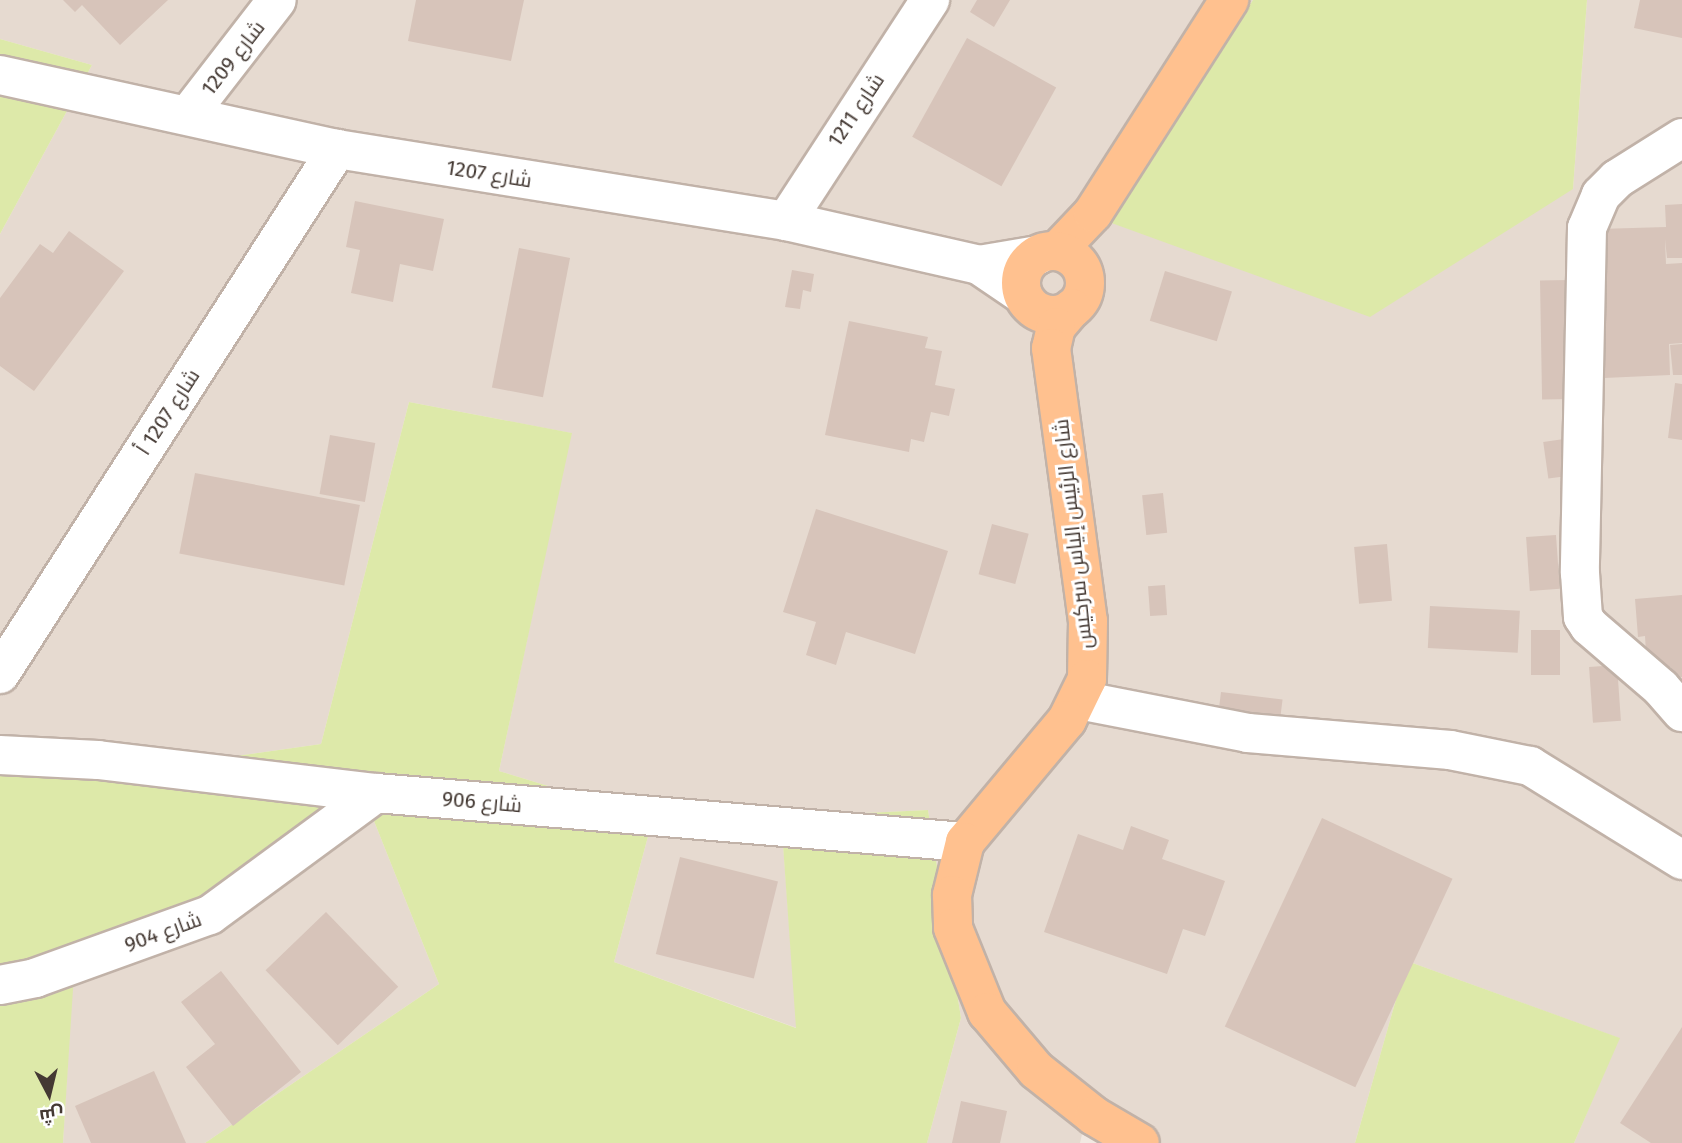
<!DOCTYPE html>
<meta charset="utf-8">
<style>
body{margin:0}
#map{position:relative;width:1682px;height:1143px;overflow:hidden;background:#f2e9e2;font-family:"Fira Sans",Cairo,sans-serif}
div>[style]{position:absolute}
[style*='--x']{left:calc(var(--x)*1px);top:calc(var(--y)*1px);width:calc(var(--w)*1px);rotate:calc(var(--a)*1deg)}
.residential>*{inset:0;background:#e6dad0}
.green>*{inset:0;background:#dde9a9}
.building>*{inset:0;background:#d7c4ba;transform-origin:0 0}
.roads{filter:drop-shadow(2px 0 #c1b2a8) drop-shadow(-2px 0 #c1b2a8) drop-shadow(0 2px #c1b2a8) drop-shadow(0 -2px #c1b2a8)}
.minor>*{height:38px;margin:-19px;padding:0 19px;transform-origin:19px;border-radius:19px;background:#fff}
.major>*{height:38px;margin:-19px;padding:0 19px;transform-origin:19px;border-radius:19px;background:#ffc18f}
.major>.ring{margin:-19px;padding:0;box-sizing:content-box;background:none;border:38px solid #ffc18f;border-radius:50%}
span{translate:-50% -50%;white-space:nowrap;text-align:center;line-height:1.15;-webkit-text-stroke:6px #fff;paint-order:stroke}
.street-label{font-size:21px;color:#443933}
.north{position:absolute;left:14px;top:1059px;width:70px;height:70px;-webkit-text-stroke:5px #fff;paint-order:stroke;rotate:173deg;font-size:19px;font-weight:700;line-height:28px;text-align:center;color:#443933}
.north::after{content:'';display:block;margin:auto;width:24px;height:32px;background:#443933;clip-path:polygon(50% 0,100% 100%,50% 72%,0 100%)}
</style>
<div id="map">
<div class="residential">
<div style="clip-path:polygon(0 0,1253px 0,1106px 220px,1573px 189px,1587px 0,1682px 0,1682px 1143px,1574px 1143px,1619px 1038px,1407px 961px,1355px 1143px,1148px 1143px,1087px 1112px,1080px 1143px,927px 1143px,961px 1018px,928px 810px,781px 817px,797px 1028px,614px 962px,653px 818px,499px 771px,571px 433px,409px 402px,321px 744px,201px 761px,0 759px,0 234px,92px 65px,0 39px)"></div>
<div style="clip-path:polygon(372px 816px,439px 984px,205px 1143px,63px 1143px,73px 974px)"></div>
</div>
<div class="green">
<div style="clip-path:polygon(1253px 0,1587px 0,1573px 189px,1370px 317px,1106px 221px)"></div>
<div style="clip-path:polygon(0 39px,92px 65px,0 234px)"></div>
<div style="clip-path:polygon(409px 402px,572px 433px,499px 771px,653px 818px,614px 962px,796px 1028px,781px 817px,928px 810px,961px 1018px,927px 1143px,205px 1143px,439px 984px,372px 816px,74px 974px,63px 1143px,0 1143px,0 759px,201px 761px,321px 744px)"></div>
<div style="clip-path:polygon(1407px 961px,1620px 1038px,1574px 1143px,1355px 1143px)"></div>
</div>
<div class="building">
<div style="clip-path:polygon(63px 0,168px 0,120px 45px,82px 5px,75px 12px)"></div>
<div style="clip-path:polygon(416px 0,524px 0,511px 61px,408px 41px)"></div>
<div style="clip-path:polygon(977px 0,1010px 0,994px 27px,970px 12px)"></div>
<div style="clip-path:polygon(1640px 0,1682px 0,1682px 38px,1634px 28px)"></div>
<div style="left:967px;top:38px;width:102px;height:113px;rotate:29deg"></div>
<div style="clip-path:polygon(355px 201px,444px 219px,433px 271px,400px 264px,393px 302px,351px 293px,360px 250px,346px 247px)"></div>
<div style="clip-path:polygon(1682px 204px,1682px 258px,1667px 258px,1665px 239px,1666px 264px,1682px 263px,1682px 343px,1669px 344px,1670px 375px,1604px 378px,1599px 229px,1666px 227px,1665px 205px)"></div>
<div style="clip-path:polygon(69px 231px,124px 271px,34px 391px,0 366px,0 298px,40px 244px,53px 253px)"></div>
<div style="left:519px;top:248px;width:52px;height:142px;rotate:11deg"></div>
<div style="clip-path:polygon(792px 270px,814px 274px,811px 292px,803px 290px,800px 309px,785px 307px)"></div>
<div style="left:1165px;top:271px;width:70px;height:52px;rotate:17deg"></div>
<div style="left:1569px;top:280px;width:119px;height:29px;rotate:89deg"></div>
<div style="clip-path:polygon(849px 321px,928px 337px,925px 348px,942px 351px,935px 385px,955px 389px,949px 416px,931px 412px,924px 442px,911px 439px,909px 452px,825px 435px)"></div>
<div style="clip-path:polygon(1682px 344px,1682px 375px,1673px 375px,1670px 345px)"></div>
<div style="clip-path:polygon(1675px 383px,1682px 384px,1682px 440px,1668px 438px)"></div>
<div style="left:330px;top:435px;width:46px;height:60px;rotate:10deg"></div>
<div style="left:1564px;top:439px;width:37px;height:21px;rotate:82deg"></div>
<div style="left:195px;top:473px;width:168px;height:82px;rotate:11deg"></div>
<div style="left:1163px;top:493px;width:40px;height:21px;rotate:84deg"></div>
<div style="clip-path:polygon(816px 509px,948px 551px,915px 654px,846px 632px,836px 665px,806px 655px,816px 622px,783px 612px)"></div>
<div style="left:992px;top:524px;width:38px;height:52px;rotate:15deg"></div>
<div style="left:1556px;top:535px;width:54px;height:30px;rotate:86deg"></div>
<div style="left:1387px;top:544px;width:57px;height:33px;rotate:85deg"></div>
<div style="left:1165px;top:585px;width:30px;height:17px;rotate:86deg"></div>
<div style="clip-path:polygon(1682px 595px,1682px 677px,1672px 678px,1671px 667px,1647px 669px,1645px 636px,1638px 637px,1635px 599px)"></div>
<div style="left:1430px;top:606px;width:90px;height:42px;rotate:3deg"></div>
<div style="left:1531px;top:630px;width:29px;height:45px"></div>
<div style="left:1617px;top:665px;width:56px;height:28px;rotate:86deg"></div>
<div style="left:1221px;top:692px;width:62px;height:30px;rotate:7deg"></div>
<div style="left:1322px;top:818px;width:144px;height:230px;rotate:25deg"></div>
<div style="clip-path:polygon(1131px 826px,1169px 840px,1162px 859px,1225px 881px,1205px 936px,1183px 929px,1167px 974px,1044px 932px,1078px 834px,1123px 850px)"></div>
<div style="left:680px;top:857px;width:101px;height:100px;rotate:14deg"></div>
<div style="left:326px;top:912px;width:104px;height:84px;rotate:46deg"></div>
<div style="clip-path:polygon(221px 971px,301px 1072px,233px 1126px,186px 1067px,215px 1044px,181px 1002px)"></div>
<div style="clip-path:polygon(1682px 1027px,1682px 1143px,1651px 1143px,1620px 1123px)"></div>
<div style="clip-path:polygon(154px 1071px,186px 1143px,91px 1143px,75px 1106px)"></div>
<div style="clip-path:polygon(961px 1101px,1007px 1111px,1000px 1143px,952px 1143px)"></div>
</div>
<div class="roads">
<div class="minor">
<div style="--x:0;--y:75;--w:345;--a:12.4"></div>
<div style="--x:337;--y:149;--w:455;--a:9.1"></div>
<div style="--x:786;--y:221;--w:198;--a:12.8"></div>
<div style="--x:979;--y:265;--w:53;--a:34.3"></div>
<div style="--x:188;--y:115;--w:145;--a:-52.3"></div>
<div style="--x:1682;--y:138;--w:77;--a:147.8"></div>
<div style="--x:1617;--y:179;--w:23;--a:135"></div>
<div style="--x:1601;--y:195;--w:36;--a:113"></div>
<div style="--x:1587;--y:228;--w:345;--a:91.2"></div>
<div style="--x:1580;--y:573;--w:44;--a:86.1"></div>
<div style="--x:1583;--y:617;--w:11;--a:56"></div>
<div style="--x:1589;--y:626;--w:95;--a:40.7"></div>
<div style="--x:1661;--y:688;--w:32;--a:49"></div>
<div style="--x:786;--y:221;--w:264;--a:-56.9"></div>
<div style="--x:979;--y:265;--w:60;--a:-9.6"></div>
<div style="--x:0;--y:674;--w:624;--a:-57.3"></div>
<div style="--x:1079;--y:700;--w:172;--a:11"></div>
<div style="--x:1248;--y:733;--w:203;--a:4.8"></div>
<div style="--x:1450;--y:750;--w:82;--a:11.3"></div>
<div style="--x:1530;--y:766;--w:179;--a:31.7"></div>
<div style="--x:0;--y:755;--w:98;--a:2.9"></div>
<div style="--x:98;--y:760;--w:280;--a:6.8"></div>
<div style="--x:376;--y:793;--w:591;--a:4.76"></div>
<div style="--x:0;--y:985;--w:36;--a:-11"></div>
<div style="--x:35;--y:978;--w:186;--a:-19.8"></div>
<div style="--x:210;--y:915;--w:206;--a:-36.3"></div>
</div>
<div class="major">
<div style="--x:1057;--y:251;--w:52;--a:-46.5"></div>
<div style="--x:1093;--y:213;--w:253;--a:-57.4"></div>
<div class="ring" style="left:1021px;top:251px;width:26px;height:26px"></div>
<div style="--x:1072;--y:308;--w:25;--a:130"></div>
<div style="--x:1056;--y:327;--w:22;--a:103"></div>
<div style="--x:1051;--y:348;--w:275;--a:82.3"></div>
<div style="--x:1088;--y:621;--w:58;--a:91"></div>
<div style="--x:1087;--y:679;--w:46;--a:116"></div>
<div style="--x:1067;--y:720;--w:159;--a:129.9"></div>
<div style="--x:965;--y:842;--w:55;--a:103.8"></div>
<div style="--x:952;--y:895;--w:33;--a:88"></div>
<div style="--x:953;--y:928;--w:91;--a:68"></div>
<div style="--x:987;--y:1012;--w:76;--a:49.8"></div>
<div style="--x:1036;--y:1070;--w:74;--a:38.4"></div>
<div style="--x:1094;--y:1116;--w:53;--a:30.4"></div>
</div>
</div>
<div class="street-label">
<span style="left:233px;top:58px;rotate:-52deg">شارع 1209</span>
<span style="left:856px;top:110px;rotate:-56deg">شارع 1211</span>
<span style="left:489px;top:174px;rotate:9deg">شارع 1207</span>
<span style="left:168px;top:412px;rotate:-57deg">شارع 1207 أ</span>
<span style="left:1073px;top:534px;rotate:-96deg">شارع الرئيس إلياس سركيس</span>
<span style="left:482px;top:802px;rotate:5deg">شارع 906</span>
<span style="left:163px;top:932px;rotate:-20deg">شارع 904</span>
</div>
<div class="north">ش</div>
</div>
